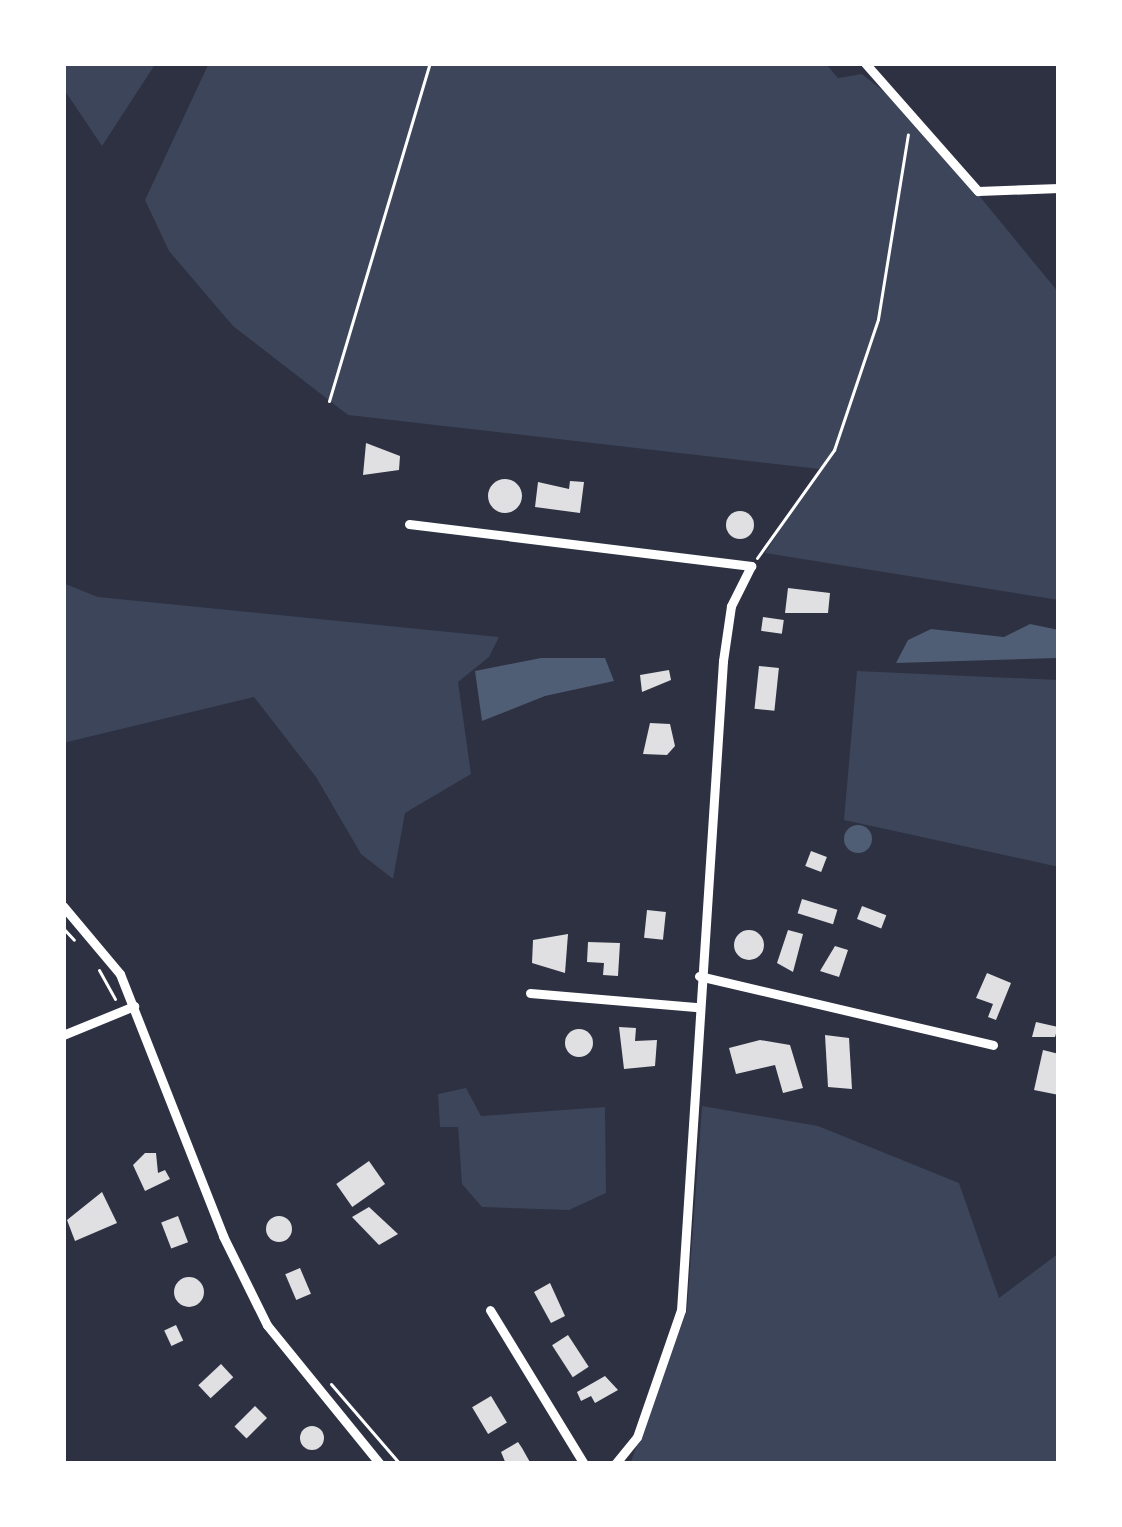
<!DOCTYPE html>
<style>
body{margin:0}
#map{position:relative;width:1122px;height:1527px;overflow:hidden;background:#2d3142;font-family:Inter,sans-serif}
div>[style]{position:absolute}
[style*='--x']{left:calc(var(--x)*1px);top:calc(var(--y)*1px);width:calc(var(--w)*1px);rotate:calc(var(--a)*1deg)}
.green>*{inset:0;background:#3c4559}
.water>*{inset:0;background:#4f5d75}
.round{border-radius:50%}
.building>*{inset:0;background:#e0e0e3;transform-origin:0 0}
.path>*{height:3px;margin:-1.5px;padding:0 1.5px;transform-origin:1.5px;border-radius:1.5px;background:#fff}
.minor>*{height:9px;margin:-4.5px;padding:0 4.5px;transform-origin:4.5px;border-radius:4.5px;background:#fff}
span{translate:-50% -50%;white-space:nowrap;text-align:center;line-height:1.15;-webkit-text-stroke:10px #fff;paint-order:stroke}
.frame{position:absolute;inset:0;border:66px solid #fff;pointer-events:none}
</style>
<div id="map">
<div class="green">
<div style="clip-path:polygon(63px 63px,156px 63px,102px 146px,63px 88px)"></div>
<div style="clip-path:polygon(209px 63px,825px 63px,838px 78px,862px 74px,912px 114px,1059px 293px,1059px 600px,765px 553px,819px 469px,348px 415px,233px 326px,169px 251px,145px 200px)"></div>
<div style="clip-path:polygon(63px 583px,98px 597px,499px 637px,489px 657px,458px 682px,471px 774px,405px 813px,393px 879px,361px 854px,316px 777px,254px 697px,63px 743px)"></div>
<div style="clip-path:polygon(857px 671px,1059px 680px,1059px 867px,844px 820px)"></div>
<div style="clip-path:polygon(466px 1088px,481px 1116px,605px 1107px,606px 1193px,569px 1210px,482px 1207px,462px 1184px,458px 1127px,440px 1127px,438px 1094px)"></div>
<div style="clip-path:polygon(702px 1106px,818px 1126px,959px 1183px,999px 1298px,1059px 1253px,1059px 1464px,630px 1464px,687px 1310px)"></div>
</div>
<div class="water">
<div style="clip-path:polygon(1030px 624px,1059px 630px,1058px 658px,896px 663px,908px 640px,931px 629px,1004px 637px)"></div>
<div style="clip-path:polygon(541px 658px,605px 658px,614px 681px,545px 696px,482px 721px,475px 671px)"></div>
<div class="round" style="left:844px;top:825px;width:28px;height:28px"></div>
</div>
<div class="building">
<div style="clip-path:polygon(366px 443px,400px 456px,399px 470px,363px 475px)"></div>
<div class="round" style="left:488px;top:479px;width:34px;height:34px"></div>
<div style="clip-path:polygon(570px 481px,584px 482px,580px 513px,535px 507px,538px 482px,569px 489px)"></div>
<div class="round" style="left:726px;top:511px;width:28px;height:28px"></div>
<div style="clip-path:polygon(788px 588px,830px 593px,828px 613px,785px 613px)"></div>
<div style="left:763px;top:617px;width:21px;height:14px;rotate:8deg"></div>
<div style="left:759px;top:666px;width:20px;height:43px;rotate:6deg"></div>
<div style="clip-path:polygon(669px 670px,671px 680px,642px 692px,640px 675px)"></div>
<div style="clip-path:polygon(650px 723px,670px 724px,675px 746px,667px 755px,643px 754px)"></div>
<div style="left:811px;top:851px;width:17px;height:16px;rotate:21deg"></div>
<div style="left:802px;top:899px;width:37px;height:15px;rotate:17deg"></div>
<div style="left:862px;top:906px;width:26px;height:14px;rotate:21deg"></div>
<div style="left:647px;top:910px;width:19px;height:28px;rotate:6deg"></div>
<div class="round" style="left:734px;top:930px;width:30px;height:30px"></div>
<div style="clip-path:polygon(788px 930px,803px 934px,793px 972px,777px 963px)"></div>
<div style="clip-path:polygon(568px 934px,565px 973px,532px 963px,533px 940px)"></div>
<div style="clip-path:polygon(588px 942px,620px 943px,618px 976px,603px 975px,604px 963px,587px 962px)"></div>
<div style="clip-path:polygon(835px 946px,848px 950px,839px 977px,820px 971px)"></div>
<div style="clip-path:polygon(987px 973px,1011px 983px,996px 1020px,988px 1017px,993px 1004px,976px 998px)"></div>
<div style="clip-path:polygon(1036px 1022px,1058px 1027px,1055px 1037px,1032px 1037px)"></div>
<div style="clip-path:polygon(619px 1027px,636px 1028px,635px 1041px,657px 1040px,655px 1066px,624px 1069px)"></div>
<div class="round" style="left:565px;top:1029px;width:28px;height:28px"></div>
<div style="clip-path:polygon(825px 1035px,849px 1038px,852px 1089px,828px 1087px)"></div>
<div style="clip-path:polygon(760px 1040px,790px 1045px,803px 1088px,783px 1093px,775px 1065px,736px 1074px,729px 1048px)"></div>
<div style="clip-path:polygon(1043px 1050px,1059px 1054px,1059px 1095px,1034px 1090px)"></div>
<div style="clip-path:polygon(145px 1153px,156px 1153px,158px 1173px,165px 1170px,170px 1179px,145px 1191px,133px 1165px)"></div>
<div style="left:369px;top:1161px;width:28px;height:40px;rotate:55deg"></div>
<div style="clip-path:polygon(102px 1192px,117px 1223px,75px 1241px,67px 1220px)"></div>
<div style="clip-path:polygon(369px 1207px,398px 1234px,379px 1245px,352px 1217px)"></div>
<div style="left:178px;top:1216px;width:28px;height:18px;rotate:69deg"></div>
<div class="round" style="left:266px;top:1216px;width:26px;height:26px"></div>
<div style="left:300px;top:1268px;width:28px;height:16px;rotate:67deg"></div>
<div class="round" style="left:174px;top:1277px;width:30px;height:30px"></div>
<div style="clip-path:polygon(550px 1283px,565px 1316px,551px 1323px,534px 1292px)"></div>
<div style="left:176px;top:1325px;width:17px;height:13px;rotate:65deg"></div>
<div style="left:568px;top:1335px;width:38px;height:19px;rotate:57deg"></div>
<div style="left:221px;top:1364px;width:18px;height:31px;rotate:47deg"></div>
<div style="clip-path:polygon(605px 1376px,618px 1390px,595px 1403px,591px 1396px,581px 1401px,577px 1392px)"></div>
<div style="left:491px;top:1396px;width:31px;height:22px;rotate:59deg"></div>
<div style="left:255px;top:1406px;width:17px;height:29px;rotate:45deg"></div>
<div class="round" style="left:300px;top:1426px;width:24px;height:24px"></div>
<div style="clip-path:polygon(518px 1442px,522px 1448px,531px 1464px,506px 1464px,501px 1452px)"></div>
</div>
<div class="path">
<div style="--x:329;--y:401;--w:353;--a:-73.4"></div>
<div style="--x:757;--y:558;--w:133;--a:-54.5"></div>
<div style="--x:834;--y:450;--w:138;--a:-71.4"></div>
<div style="--x:878;--y:319;--w:187;--a:-80.8"></div>
<div style="--x:63;--y:928;--w:16;--a:47"></div>
<div style="--x:99;--y:970;--w:33;--a:61"></div>
<div style="--x:331;--y:1384;--w:106;--a:49.2"></div>
</div>
<div class="minor">
<div style="--x:865;--y:63;--w:171;--a:48.6"></div>
<div style="--x:978;--y:191;--w:81;--a:-2.1"></div>
<div style="--x:409;--y:524;--w:345;--a:7"></div>
<div style="--x:751;--y:566;--w:45;--a:116.6"></div>
<div style="--x:731;--y:606;--w:56;--a:98.3"></div>
<div style="--x:723;--y:661;--w:650;--a:93.7"></div>
<div style="--x:681;--y:1310;--w:134;--a:109.1"></div>
<div style="--x:637;--y:1437;--w:35;--a:129"></div>
<div style="--x:63;--y:906;--w:89;--a:50"></div>
<div style="--x:120;--y:974;--w:282;--a:68.5"></div>
<div style="--x:223;--y:1236;--w:99;--a:63.7"></div>
<div style="--x:267;--y:1325;--w:179;--a:50.9"></div>
<div style="--x:699;--y:976;--w:302;--a:13.2"></div>
<div style="--x:530;--y:993;--w:169;--a:4.8"></div>
<div style="--x:63;--y:1035;--w:77;--a:-22.2"></div>
<div style="--x:490;--y:1310;--w:180;--a:58.6"></div>
</div>
<div class="frame"></div>
</div>
